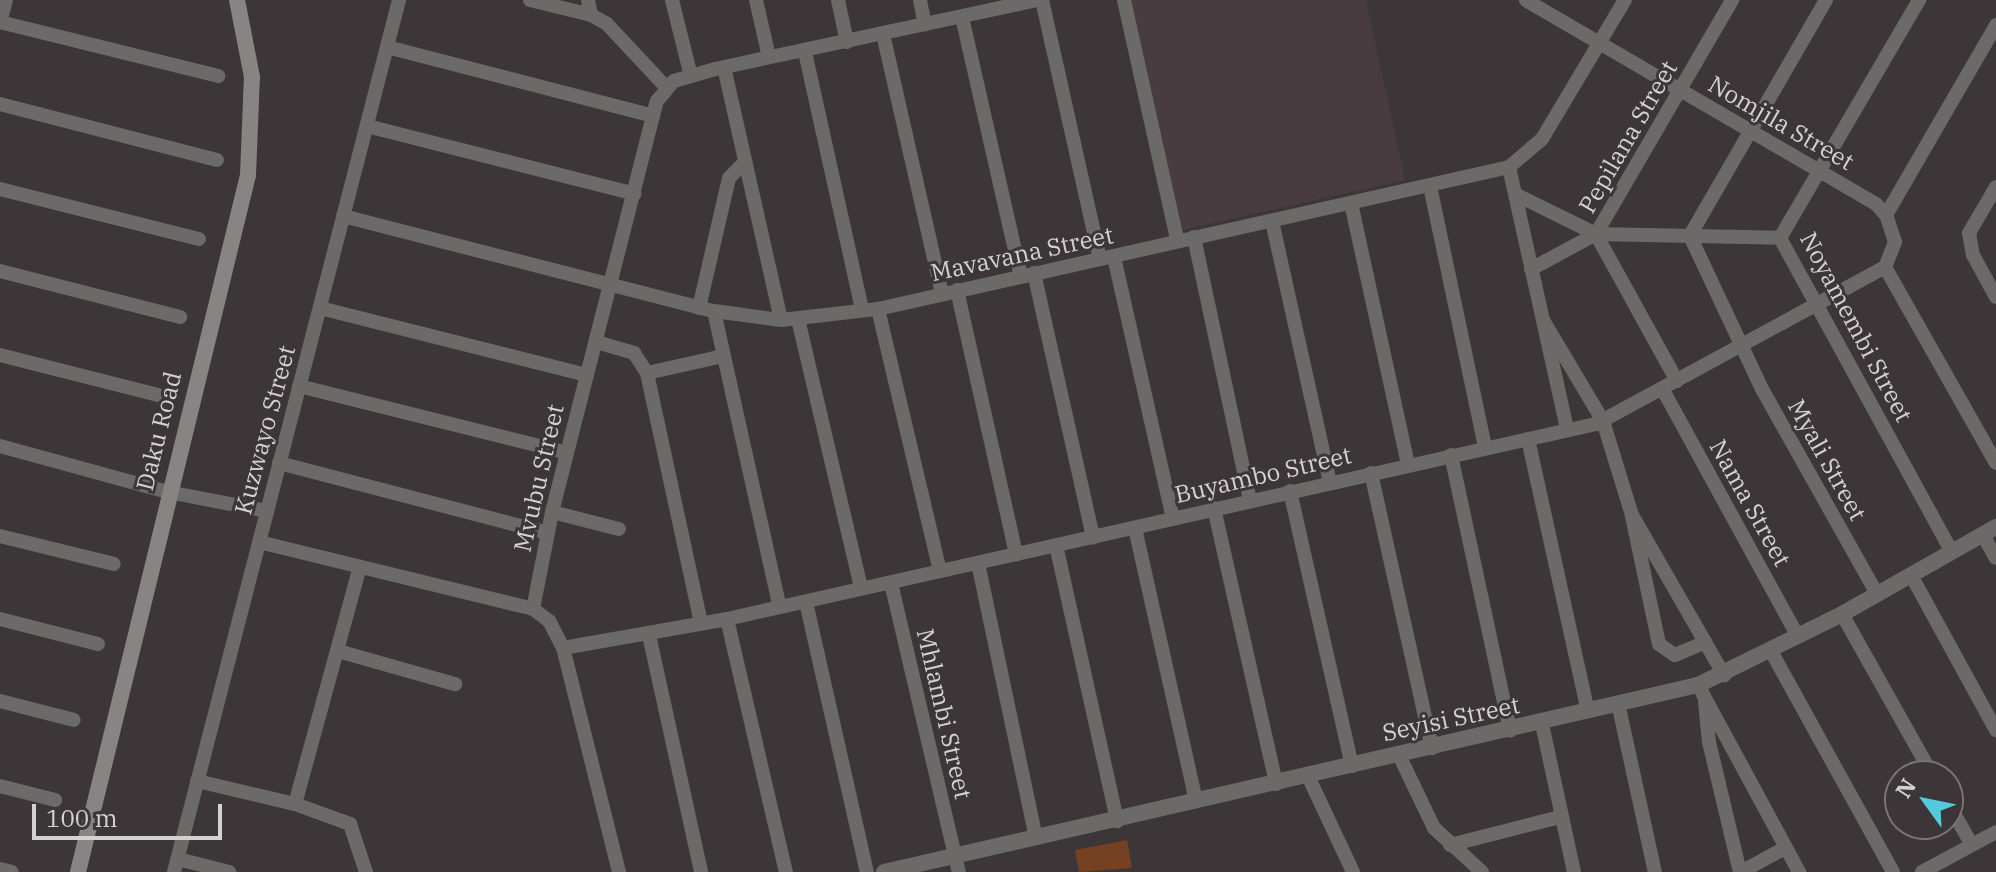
<!DOCTYPE html>
<style>
body{margin:0}
#map{position:relative;width:1996px;height:872px;overflow:hidden;background:#3c3638;font-family:"IBM Plex Serif",serif}
div>[style]{position:absolute}
[style*='--x']{left:calc(var(--x)*1px);top:calc(var(--y)*1px);width:calc(var(--w)*1px);rotate:calc(var(--a)*1deg)}
.built>*{inset:0;background:#493c41}
.green>*{inset:0;background:#754122}
.minor>*{height:14px;margin:-7px;padding:0 7px;transform-origin:7px;border-radius:7px;background:#6c6969}
.tertiary>*{height:16px;margin:-8px;padding:0 8px;transform-origin:8px;border-radius:8px;background:#6c6969}
.secondary>*{height:16px;margin:-8px;padding:0 8px;transform-origin:8px;border-radius:8px;background:#898484}
span{translate:-50% -50%;white-space:nowrap;text-align:center;line-height:1.15;-webkit-text-stroke:6px #3c3638;paint-order:stroke}
.street-label{font-size:24px;color:#d5d1d3}
.north{position:absolute;left:1884px;top:760px;width:80px;height:80px;box-sizing:border-box;background:#3c3638;border:2px solid #797476;border-radius:50%;rotate:303deg;font-size:22px;font-weight:700;line-height:32px;text-align:center;color:#d5d1d3}
.north::after{content:'';display:block;margin:auto;width:28px;height:36px;background:#54cadd;clip-path:polygon(50% 0,100% 100%,50% 72%,0 100%)}
.scale{position:absolute;left:32px;top:804px;width:190px;height:36px;box-sizing:border-box;border:4px solid #d5d1d3;border-top:0;padding-left:10px;font-size:24px;line-height:28px;white-space:nowrap;color:#d5d1d3;-webkit-text-stroke:6px #3c3638;paint-order:stroke}
</style>
<div id="map">
<div class="built">
<div style="clip-path:polygon(1128px 0,1366px 0,1405px 180px,1173px 232px)"></div>
</div>
<div class="green">
<div style="clip-path:polygon(1127px 840px,1132px 868px,1079px 872px,1075px 850px)"></div>
</div>
<div class="minor">
<div style="--x:6;--y:0;--w:23;--a:105"></div>
<div style="--x:0;--y:22;--w:225;--a:13.9"></div>
<div style="--x:530;--y:0;--w:63;--a:13.8"></div>
<div style="--x:588;--y:0;--w:15;--a:79"></div>
<div style="--x:591;--y:15;--w:18;--a:29"></div>
<div style="--x:607;--y:24;--w:86;--a:46.9"></div>
<div style="--x:672;--y:0;--w:78;--a:76"></div>
<div style="--x:756;--y:0;--w:58;--a:77.2"></div>
<div style="--x:838;--y:0;--w:43;--a:77.9"></div>
<div style="--x:920;--y:0;--w:25;--a:79"></div>
<div style="--x:1042;--y:0;--w:265;--a:77.4"></div>
<div style="--x:1124;--y:0;--w:246;--a:77.5"></div>
<div style="--x:1826;--y:0;--w:272;--a:120"></div>
<div style="--x:1690;--y:236;--w:169;--a:64.8"></div>
<div style="--x:1762;--y:389;--w:235;--a:60.7"></div>
<div style="--x:962;--y:17;--w:266;--a:77.2"></div>
<div style="--x:883;--y:34;--w:266;--a:77.2"></div>
<div style="--x:387;--y:47;--w:275;--a:14.5"></div>
<div style="--x:805;--y:52;--w:264;--a:77.5"></div>
<div style="--x:724;--y:67;--w:259;--a:77.3"></div>
<div style="--x:0;--y:104;--w:224;--a:14.5"></div>
<div style="--x:367;--y:126;--w:276;--a:14.2"></div>
<div style="--x:1509;--y:167;--w:267;--a:77.5"></div>
<div style="--x:1430;--y:186;--w:266;--a:78.1"></div>
<div style="--x:1996;--y:187;--w:53;--a:120.4"></div>
<div style="--x:1969;--y:233;--w:22;--a:80"></div>
<div style="--x:1973;--y:255;--w:48;--a:61.3"></div>
<div style="--x:0;--y:189;--w:205;--a:14.1"></div>
<div style="--x:1515;--y:194;--w:90;--a:26.3"></div>
<div style="--x:1596;--y:234;--w:184;--a:1.2"></div>
<div style="--x:1351;--y:203;--w:267;--a:77.7"></div>
<div style="--x:1886;--y:215;--w:220;--a:-59.9"></div>
<div style="--x:343;--y:216;--w:383;--a:14.4"></div>
<div style="--x:714;--y:311;--w:68;--a:7.7"></div>
<div style="--x:781;--y:320;--w:98;--a:-6.5"></div>
<div style="--x:878;--y:309;--w:647;--a:-12.68"></div>
<div style="--x:1509;--y:167;--w:43;--a:-40.3"></div>
<div style="--x:1542;--y:139;--w:162;--a:-59.2"></div>
<div style="--x:1272;--y:221;--w:267;--a:77.5"></div>
<div style="--x:1194;--y:237;--w:269;--a:78"></div>
<div style="--x:1780;--y:238;--w:358;--a:61.3"></div>
<div style="--x:1780;--y:238;--w:276;--a:-59.7"></div>
<div style="--x:1114;--y:257;--w:268;--a:77.3"></div>
<div style="--x:1885;--y:267;--w:225;--a:60.5"></div>
<div style="--x:1531;--y:269;--w:74;--a:-28.3"></div>
<div style="--x:0;--y:271;--w:186;--a:14.3"></div>
<div style="--x:1034;--y:273;--w:271;--a:77.4"></div>
<div style="--x:957;--y:290;--w:271;--a:77.4"></div>
<div style="--x:320;--y:308;--w:275;--a:14.1"></div>
<div style="--x:699;--y:308;--w:133;--a:-77"></div>
<div style="--x:729;--y:178;--w:23;--a:-45"></div>
<div style="--x:878;--y:309;--w:269;--a:76.7"></div>
<div style="--x:714;--y:311;--w:301;--a:77.5"></div>
<div style="--x:798;--y:319;--w:276;--a:76.8"></div>
<div style="--x:1543;--y:320;--w:117;--a:59.3"></div>
<div style="--x:1603;--y:421;--w:98;--a:72.9"></div>
<div style="--x:1632;--y:515;--w:185;--a:60.1"></div>
<div style="--x:596;--y:342;--w:40;--a:16"></div>
<div style="--x:634;--y:353;--w:24;--a:57"></div>
<div style="--x:0;--y:355;--w:163;--a:14.2"></div>
<div style="--x:1677;--y:381;--w:168;--a:-118.9"></div>
<div style="--x:1596;--y:234;--w:271;--a:-59.8"></div>
<div style="--x:299;--y:386;--w:276;--a:14"></div>
<div style="--x:1663;--y:390;--w:281;--a:61.3"></div>
<div style="--x:1528;--y:439;--w:279;--a:77.6"></div>
<div style="--x:0;--y:446;--w:174;--a:15.3"></div>
<div style="--x:168;--y:492;--w:101;--a:10.9"></div>
<div style="--x:1451;--y:455;--w:282;--a:77.9"></div>
<div style="--x:279;--y:463;--w:277;--a:14.6"></div>
<div style="--x:1371;--y:473;--w:282;--a:77.5"></div>
<div style="--x:1290;--y:491;--w:282;--a:77.3"></div>
<div style="--x:1214;--y:508;--w:283;--a:77.3"></div>
<div style="--x:552;--y:512;--w:69;--a:14.2"></div>
<div style="--x:1632;--y:516;--w:131;--a:78.1"></div>
<div style="--x:1659;--y:644;--w:19;--a:35"></div>
<div style="--x:1675;--y:655;--w:33;--a:-23"></div>
<div style="--x:1135;--y:528;--w:280;--a:77.4"></div>
<div style="--x:1983;--y:535;--w:26;--a:61"></div>
<div style="--x:0;--y:536;--w:117;--a:13.8"></div>
<div style="--x:259;--y:542;--w:282;--a:13.7"></div>
<div style="--x:1056;--y:545;--w:283;--a:77.5"></div>
<div style="--x:978;--y:563;--w:281;--a:78.1"></div>
<div style="--x:1911;--y:575;--w:177;--a:61.3"></div>
<div style="--x:891;--y:583;--w:297;--a:76.8"></div>
<div style="--x:806;--y:602;--w:277;--a:77.3"></div>
<div style="--x:1842;--y:614;--w:186;--a:60.7"></div>
<div style="--x:0;--y:619;--w:101;--a:14.3"></div>
<div style="--x:727;--y:619;--w:260;--a:76.9"></div>
<div style="--x:701;--y:623;--w:256;--a:-102.2"></div>
<div style="--x:647;--y:373;--w:78;--a:-12.6"></div>
<div style="--x:649;--y:635;--w:243;--a:77.6"></div>
<div style="--x:563;--y:648;--w:167;--a:-10"></div>
<div style="--x:727;--y:619;--w:891;--a:-12.65"></div>
<div style="--x:1596;--y:424;--w:329;--a:-28.5"></div>
<div style="--x:1885;--y:267;--w:27;--a:-68"></div>
<div style="--x:1895;--y:242;--w:28;--a:-108"></div>
<div style="--x:1886;--y:215;--w:15;--a:-132"></div>
<div style="--x:1876;--y:204;--w:405;--a:-149.8"></div>
<div style="--x:338;--y:651;--w:122;--a:15.8"></div>
<div style="--x:1771;--y:651;--w:252;--a:61.1"></div>
<div style="--x:1698;--y:685;--w:213;--a:61.6"></div>
<div style="--x:0;--y:701;--w:76;--a:14.4"></div>
<div style="--x:1705;--y:702;--w:40;--a:84.3"></div>
<div style="--x:1709;--y:742;--w:134;--a:76.6"></div>
<div style="--x:1618;--y:703;--w:173;--a:77.7"></div>
<div style="--x:1542;--y:724;--w:151;--a:77.8"></div>
<div style="--x:1399;--y:755;--w:81;--a:64.4"></div>
<div style="--x:1434;--y:828;--w:65;--a:42.5"></div>
<div style="--x:1308;--y:776;--w:106;--a:64.9"></div>
<div style="--x:197;--y:781;--w:101;--a:13.2"></div>
<div style="--x:295;--y:804;--w:246;--a:-74.7"></div>
<div style="--x:0;--y:786;--w:57;--a:14.3"></div>
<div style="--x:1948;--y:803;--w:48;--a:60.3"></div>
<div style="--x:295;--y:804;--w:59;--a:20"></div>
<div style="--x:350;--y:824;--w:51;--a:71.6"></div>
<div style="--x:1450;--y:845;--w:114;--a:-14.3"></div>
<div style="--x:178;--y:859;--w:53;--a:14.3"></div>
<div style="--x:0;--y:869;--w:12;--a:14"></div>
<div style="--x:174;--y:872;--w:901;--a:-75.53"></div>
<div style="--x:619;--y:872;--w:231;--a:-104"></div>
<div style="--x:563;--y:648;--w:30;--a:-117"></div>
<div style="--x:549;--y:621;--w:20;--a:-143"></div>
<div style="--x:533;--y:609;--w:99;--a:-78.9"></div>
<div style="--x:552;--y:512;--w:424;--a:-75.7"></div>
<div style="--x:657;--y:101;--w:26;--a:-50"></div>
<div style="--x:674;--y:81;--w:43;--a:-16.3"></div>
<div style="--x:715;--y:69;--w:328;--a:-12.1"></div>
<div style="--x:1741;--y:872;--w:50;--a:-28.6"></div>
<div style="--x:1922;--y:872;--w:84;--a:-28.4"></div>
</div>
<div class="tertiary">
<div style="--x:884;--y:872;--w:835;--a:-12.94"></div>
<div style="--x:1698;--y:685;--w:161;--a:-26.2"></div>
<div style="--x:1842;--y:614;--w:177;--a:-29.5"></div>
</div>
<div class="secondary">
<div style="--x:78;--y:872;--w:717;--a:-76.29"></div>
<div style="--x:248;--y:175;--w:98;--a:-87.7"></div>
<div style="--x:252;--y:77;--w:78;--a:-101"></div>
</div>
<div class="street-label">
<span style="left:1781px;top:123px;rotate:30deg">Nomjila Street</span>
<span style="left:1628px;top:137px;rotate:-60deg">Pepilana Street</span>
<span style="left:1022px;top:254px;rotate:-12deg">Mavavana Street</span>
<span style="left:1856px;top:327px;rotate:62deg">Noyamembi Street</span>
<span style="left:265px;top:430px;rotate:-75deg">Kuzwayo Street</span>
<span style="left:159px;top:431px;rotate:-76deg">Daku Road</span>
<span style="left:1827px;top:460px;rotate:61deg">Myali Street</span>
<span style="left:1263px;top:475px;rotate:-13deg">Buyambo Street</span>
<span style="left:539px;top:478px;rotate:-77deg">Mvubu Street</span>
<span style="left:1750px;top:503px;rotate:61deg">Nama Street</span>
<span style="left:944px;top:714px;rotate:77deg">Mhlambi Street</span>
<span style="left:1451px;top:719px;rotate:-12deg">Seyisi Street</span>
</div>
<div class="north">N</div>
<div class="scale">100 m</div>
</div>
